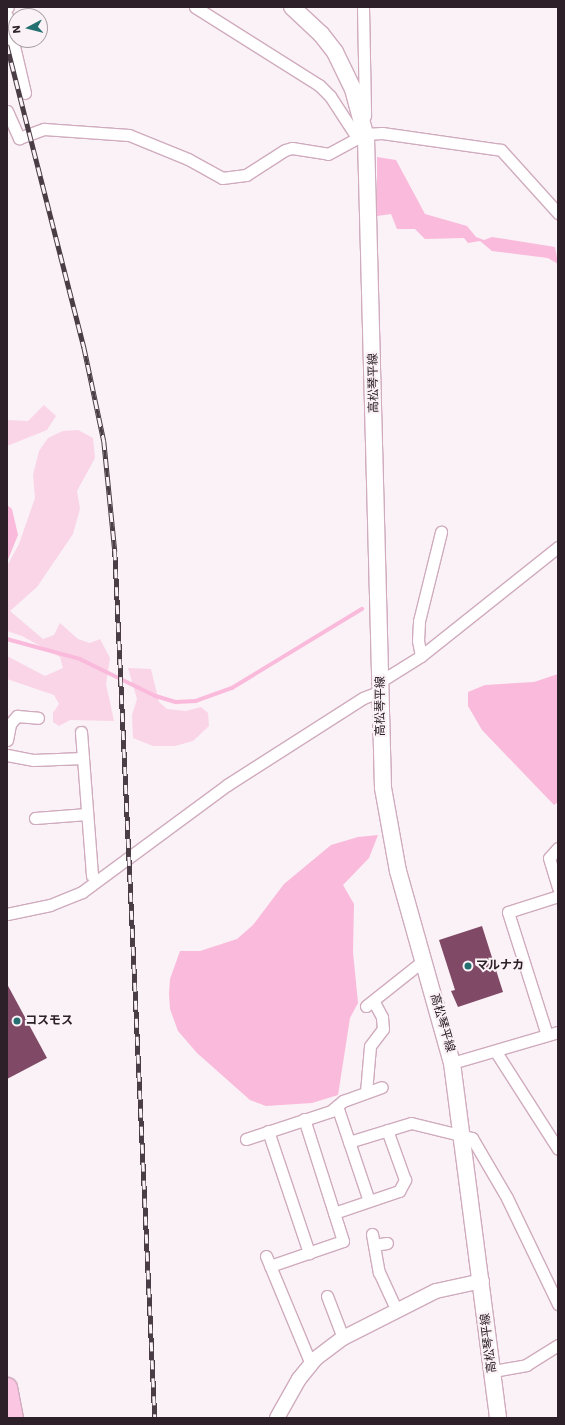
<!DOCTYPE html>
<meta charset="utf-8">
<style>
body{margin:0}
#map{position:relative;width:565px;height:1425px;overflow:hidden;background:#faf2f6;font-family:"Work Sans","Noto Sans JP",sans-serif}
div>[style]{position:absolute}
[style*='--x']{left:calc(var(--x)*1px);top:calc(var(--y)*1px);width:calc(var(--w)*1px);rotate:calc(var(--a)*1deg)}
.green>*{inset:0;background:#f9d5e7}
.water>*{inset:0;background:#fabadb}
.stream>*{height:3.5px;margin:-1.75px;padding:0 1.75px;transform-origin:1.75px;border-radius:1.75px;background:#fabadb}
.building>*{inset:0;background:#804a67}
.roads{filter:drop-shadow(1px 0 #d0abbe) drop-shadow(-1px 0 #d0abbe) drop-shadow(0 1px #d0abbe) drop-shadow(0 -1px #d0abbe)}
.minor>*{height:11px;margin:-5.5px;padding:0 5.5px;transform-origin:5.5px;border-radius:5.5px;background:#fff}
.tertiary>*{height:14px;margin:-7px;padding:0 7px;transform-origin:7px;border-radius:7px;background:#fff}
.secondary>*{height:16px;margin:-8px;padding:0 8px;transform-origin:8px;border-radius:8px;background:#fff}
.trunk>*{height:19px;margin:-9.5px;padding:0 9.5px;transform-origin:9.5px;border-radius:9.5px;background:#fac6e2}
.rail>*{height:4.5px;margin-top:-2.25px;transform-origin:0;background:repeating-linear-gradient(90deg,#faf2f6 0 9px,#4a3d45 0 18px);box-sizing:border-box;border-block:1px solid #4a3d45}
.dots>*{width:11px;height:11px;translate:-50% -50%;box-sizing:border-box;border:2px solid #faf2f6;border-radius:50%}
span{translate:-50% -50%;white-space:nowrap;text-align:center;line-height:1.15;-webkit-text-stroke:4px #faf2f6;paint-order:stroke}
.street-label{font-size:12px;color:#2e2028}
.poi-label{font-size:12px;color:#2e2028;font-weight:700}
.left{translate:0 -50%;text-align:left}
.frame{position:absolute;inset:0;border:8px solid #2e2028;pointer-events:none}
.north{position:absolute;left:8px;top:8px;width:40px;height:40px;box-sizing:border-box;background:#faf2f6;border:1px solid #a89ea4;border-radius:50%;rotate:263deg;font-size:11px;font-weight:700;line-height:16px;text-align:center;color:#2e2028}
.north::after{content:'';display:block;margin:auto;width:14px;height:18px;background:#247071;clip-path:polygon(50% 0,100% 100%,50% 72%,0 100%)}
</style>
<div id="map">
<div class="green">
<div style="clip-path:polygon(44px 405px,56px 416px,47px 430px,7px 446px,7px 420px,28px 421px)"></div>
<div style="clip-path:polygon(78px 430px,93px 438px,95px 458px,77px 491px,80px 509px,73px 534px,37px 587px,10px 611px,43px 639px,54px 635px,60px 623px,78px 639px,90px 643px,100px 639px,110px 658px,106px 684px,114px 721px,70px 720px,59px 726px,53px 722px,53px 713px,59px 704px,54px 695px,7px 679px,7px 656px,45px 676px,63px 668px,60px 657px,22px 636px,7px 631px,7px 566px,19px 544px,35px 498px,33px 475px,39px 451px,48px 438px,63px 431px)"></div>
<div style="clip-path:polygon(128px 668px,151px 669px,159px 702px,167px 709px,186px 711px,201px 707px,208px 713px,209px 726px,193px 741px,175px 746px,153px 746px,133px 738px,132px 715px,137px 699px)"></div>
</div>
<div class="water">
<div style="clip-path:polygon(377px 157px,396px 160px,425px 214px,467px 226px,476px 237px,484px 240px,492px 237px,555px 247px,558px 264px,548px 258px,492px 251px,480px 241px,468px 243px,464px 238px,425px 239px,415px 229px,397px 229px,391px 214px,377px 216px)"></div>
<div style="clip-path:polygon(7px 505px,12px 509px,18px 535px,7px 562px)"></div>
<div style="clip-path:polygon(558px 674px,558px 802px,554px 805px,482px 730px,468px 706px,468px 692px,485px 685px,534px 682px)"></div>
<div style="clip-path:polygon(378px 835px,369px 858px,343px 885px,354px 904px,353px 952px,358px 1003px,350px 1018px,338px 1095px,312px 1103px,266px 1106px,250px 1100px,197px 1053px,178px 1031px,170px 1009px,169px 994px,170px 979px,180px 951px,200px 951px,237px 939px,253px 925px,284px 884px,331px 845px,358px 837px)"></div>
</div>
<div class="stream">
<div style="--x:7;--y:639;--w:76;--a:15.3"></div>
<div style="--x:80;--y:659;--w:85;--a:26"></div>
<div style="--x:156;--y:696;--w:21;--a:17"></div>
<div style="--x:176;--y:702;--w:20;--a:-3"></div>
<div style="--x:196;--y:701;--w:38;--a:-20"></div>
<div style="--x:232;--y:688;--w:152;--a:-31.3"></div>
</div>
<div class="building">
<div style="clip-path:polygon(482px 926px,503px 992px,458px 1007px,451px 991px,455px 990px,439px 940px)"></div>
<div style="clip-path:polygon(7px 984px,47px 1058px,7px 1079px)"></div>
</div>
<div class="roads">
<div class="minor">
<div style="--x:195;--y:7;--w:146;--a:32.2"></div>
<div style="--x:319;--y:85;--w:16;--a:45"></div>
<div style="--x:330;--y:96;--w:51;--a:56.9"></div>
<div style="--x:363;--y:7;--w:109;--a:88.9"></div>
<div style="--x:7;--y:8;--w:1;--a:-45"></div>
<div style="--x:7;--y:16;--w:79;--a:76.8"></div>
<div style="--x:7;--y:111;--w:30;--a:66"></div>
<div style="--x:19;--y:138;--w:27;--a:-20"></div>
<div style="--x:44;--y:129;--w:85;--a:4"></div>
<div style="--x:129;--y:135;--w:64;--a:22.1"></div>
<div style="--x:188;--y:159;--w:39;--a:29"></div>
<div style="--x:222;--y:178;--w:24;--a:-7"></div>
<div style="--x:246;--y:175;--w:46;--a:-32.7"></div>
<div style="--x:285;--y:150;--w:7;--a:-16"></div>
<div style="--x:292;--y:148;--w:36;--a:9"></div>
<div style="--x:328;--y:154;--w:42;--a:-28.4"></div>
<div style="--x:365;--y:134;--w:17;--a:-3"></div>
<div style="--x:382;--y:133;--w:120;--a:8.1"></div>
<div style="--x:501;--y:150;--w:85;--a:47.9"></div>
<div style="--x:421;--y:656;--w:15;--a:-101"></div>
<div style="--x:418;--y:641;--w:20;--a:-87"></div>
<div style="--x:419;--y:621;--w:92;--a:-76.1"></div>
<div style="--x:381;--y:681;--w:47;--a:-32"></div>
<div style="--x:421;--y:656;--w:175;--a:-38.5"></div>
<div style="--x:81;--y:732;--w:144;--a:85.6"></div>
<div style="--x:7;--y:740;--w:16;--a:-79"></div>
<div style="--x:10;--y:724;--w:11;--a:-49"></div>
<div style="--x:17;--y:716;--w:21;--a:5"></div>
<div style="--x:7;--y:755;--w:26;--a:11"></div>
<div style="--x:33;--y:760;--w:50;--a:-2.3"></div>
<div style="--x:35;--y:818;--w:52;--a:-4.4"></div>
<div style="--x:558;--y:848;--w:13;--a:132"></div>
<div style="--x:549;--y:858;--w:31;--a:73"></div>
<div style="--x:7;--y:914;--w:44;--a:-11.8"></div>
<div style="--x:50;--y:905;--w:35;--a:-22"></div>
<div style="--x:82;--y:892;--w:180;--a:-36.4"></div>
<div style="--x:227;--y:785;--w:161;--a:-32.6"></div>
<div style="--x:363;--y:698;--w:19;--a:-21"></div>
<div style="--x:366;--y:1006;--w:74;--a:-38.4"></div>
<div style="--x:547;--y:1035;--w:129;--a:-107.6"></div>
<div style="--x:508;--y:912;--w:52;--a:-17.7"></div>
<div style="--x:496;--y:1052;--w:115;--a:57.4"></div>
<div style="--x:452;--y:1063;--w:110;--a:-16.3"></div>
<div style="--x:366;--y:1092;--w:46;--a:-85"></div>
<div style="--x:370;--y:1046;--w:21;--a:-53"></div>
<div style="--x:383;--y:1029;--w:12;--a:-95"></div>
<div style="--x:382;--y:1017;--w:17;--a:-118"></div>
<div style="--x:337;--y:1106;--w:100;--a:71.4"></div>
<div style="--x:268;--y:1131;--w:129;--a:71.4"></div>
<div style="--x:246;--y:1139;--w:89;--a:-18.2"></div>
<div style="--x:331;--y:1111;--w:16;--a:-40"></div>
<div style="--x:343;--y:1101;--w:41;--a:-19.7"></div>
<div style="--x:349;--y:1142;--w:65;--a:-17"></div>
<div style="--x:411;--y:1123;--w:63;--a:13.8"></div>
<div style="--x:472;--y:1138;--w:69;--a:59.7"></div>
<div style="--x:507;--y:1198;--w:118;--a:64.3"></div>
<div style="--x:334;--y:1213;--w:69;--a:-18.7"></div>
<div style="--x:399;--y:1191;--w:13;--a:-61"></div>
<div style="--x:405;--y:1180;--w:53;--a:-109.8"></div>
<div style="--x:372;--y:1234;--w:39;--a:80"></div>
<div style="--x:379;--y:1272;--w:41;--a:65.3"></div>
<div style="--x:374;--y:1245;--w:13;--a:-9"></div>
<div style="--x:266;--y:1256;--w:117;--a:67.4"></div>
<div style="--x:270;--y:1266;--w:77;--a:-18.9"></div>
<div style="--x:343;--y:1241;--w:128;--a:-107.7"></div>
<div style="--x:327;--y:1296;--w:45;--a:69.1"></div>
<div style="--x:493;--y:1371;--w:34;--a:-10"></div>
<div style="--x:526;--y:1365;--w:38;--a:-32"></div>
</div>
<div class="tertiary">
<div style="--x:277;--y:1418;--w:45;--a:-60.6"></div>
<div style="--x:299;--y:1379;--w:26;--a:-51"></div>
<div style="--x:315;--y:1359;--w:35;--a:-37"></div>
<div style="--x:343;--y:1338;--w:104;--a:-26.8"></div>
<div style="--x:436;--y:1291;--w:47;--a:-12.3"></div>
</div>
<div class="secondary">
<div style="--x:292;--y:7;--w:40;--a:43"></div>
<div style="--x:321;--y:34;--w:23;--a:52"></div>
<div style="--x:335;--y:52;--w:41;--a:64.1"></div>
<div style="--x:353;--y:89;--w:51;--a:75.1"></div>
<div style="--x:366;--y:138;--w:650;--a:88.5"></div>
<div style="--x:383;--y:788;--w:84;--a:79.8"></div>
<div style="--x:398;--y:871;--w:199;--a:74.3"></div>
<div style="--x:452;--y:1063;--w:358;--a:82.6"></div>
</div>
<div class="trunk">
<div style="--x:7;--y:1387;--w:32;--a:79"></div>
</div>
</div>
<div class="rail">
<div style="--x:7;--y:45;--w:312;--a:75.7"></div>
<div style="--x:84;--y:347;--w:96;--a:78"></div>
<div style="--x:104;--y:441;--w:111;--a:84.3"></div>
<div style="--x:115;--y:551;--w:868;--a:87.36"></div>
</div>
<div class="dots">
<div style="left:468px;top:966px;background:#247071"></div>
<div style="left:17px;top:1021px;background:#247071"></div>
</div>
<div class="street-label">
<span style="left:374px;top:383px;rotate:-91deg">高松琴平線</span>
<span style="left:381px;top:706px;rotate:-90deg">高松琴平線</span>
<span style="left:442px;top:1023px;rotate:74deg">高松琴平線</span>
<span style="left:489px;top:1343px;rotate:-97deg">高松琴平線</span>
</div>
<div class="poi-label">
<span class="left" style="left:476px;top:966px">マルナカ</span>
<span class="left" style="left:25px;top:1021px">コスモス</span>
</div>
<div class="frame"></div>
<div class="north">N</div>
</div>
